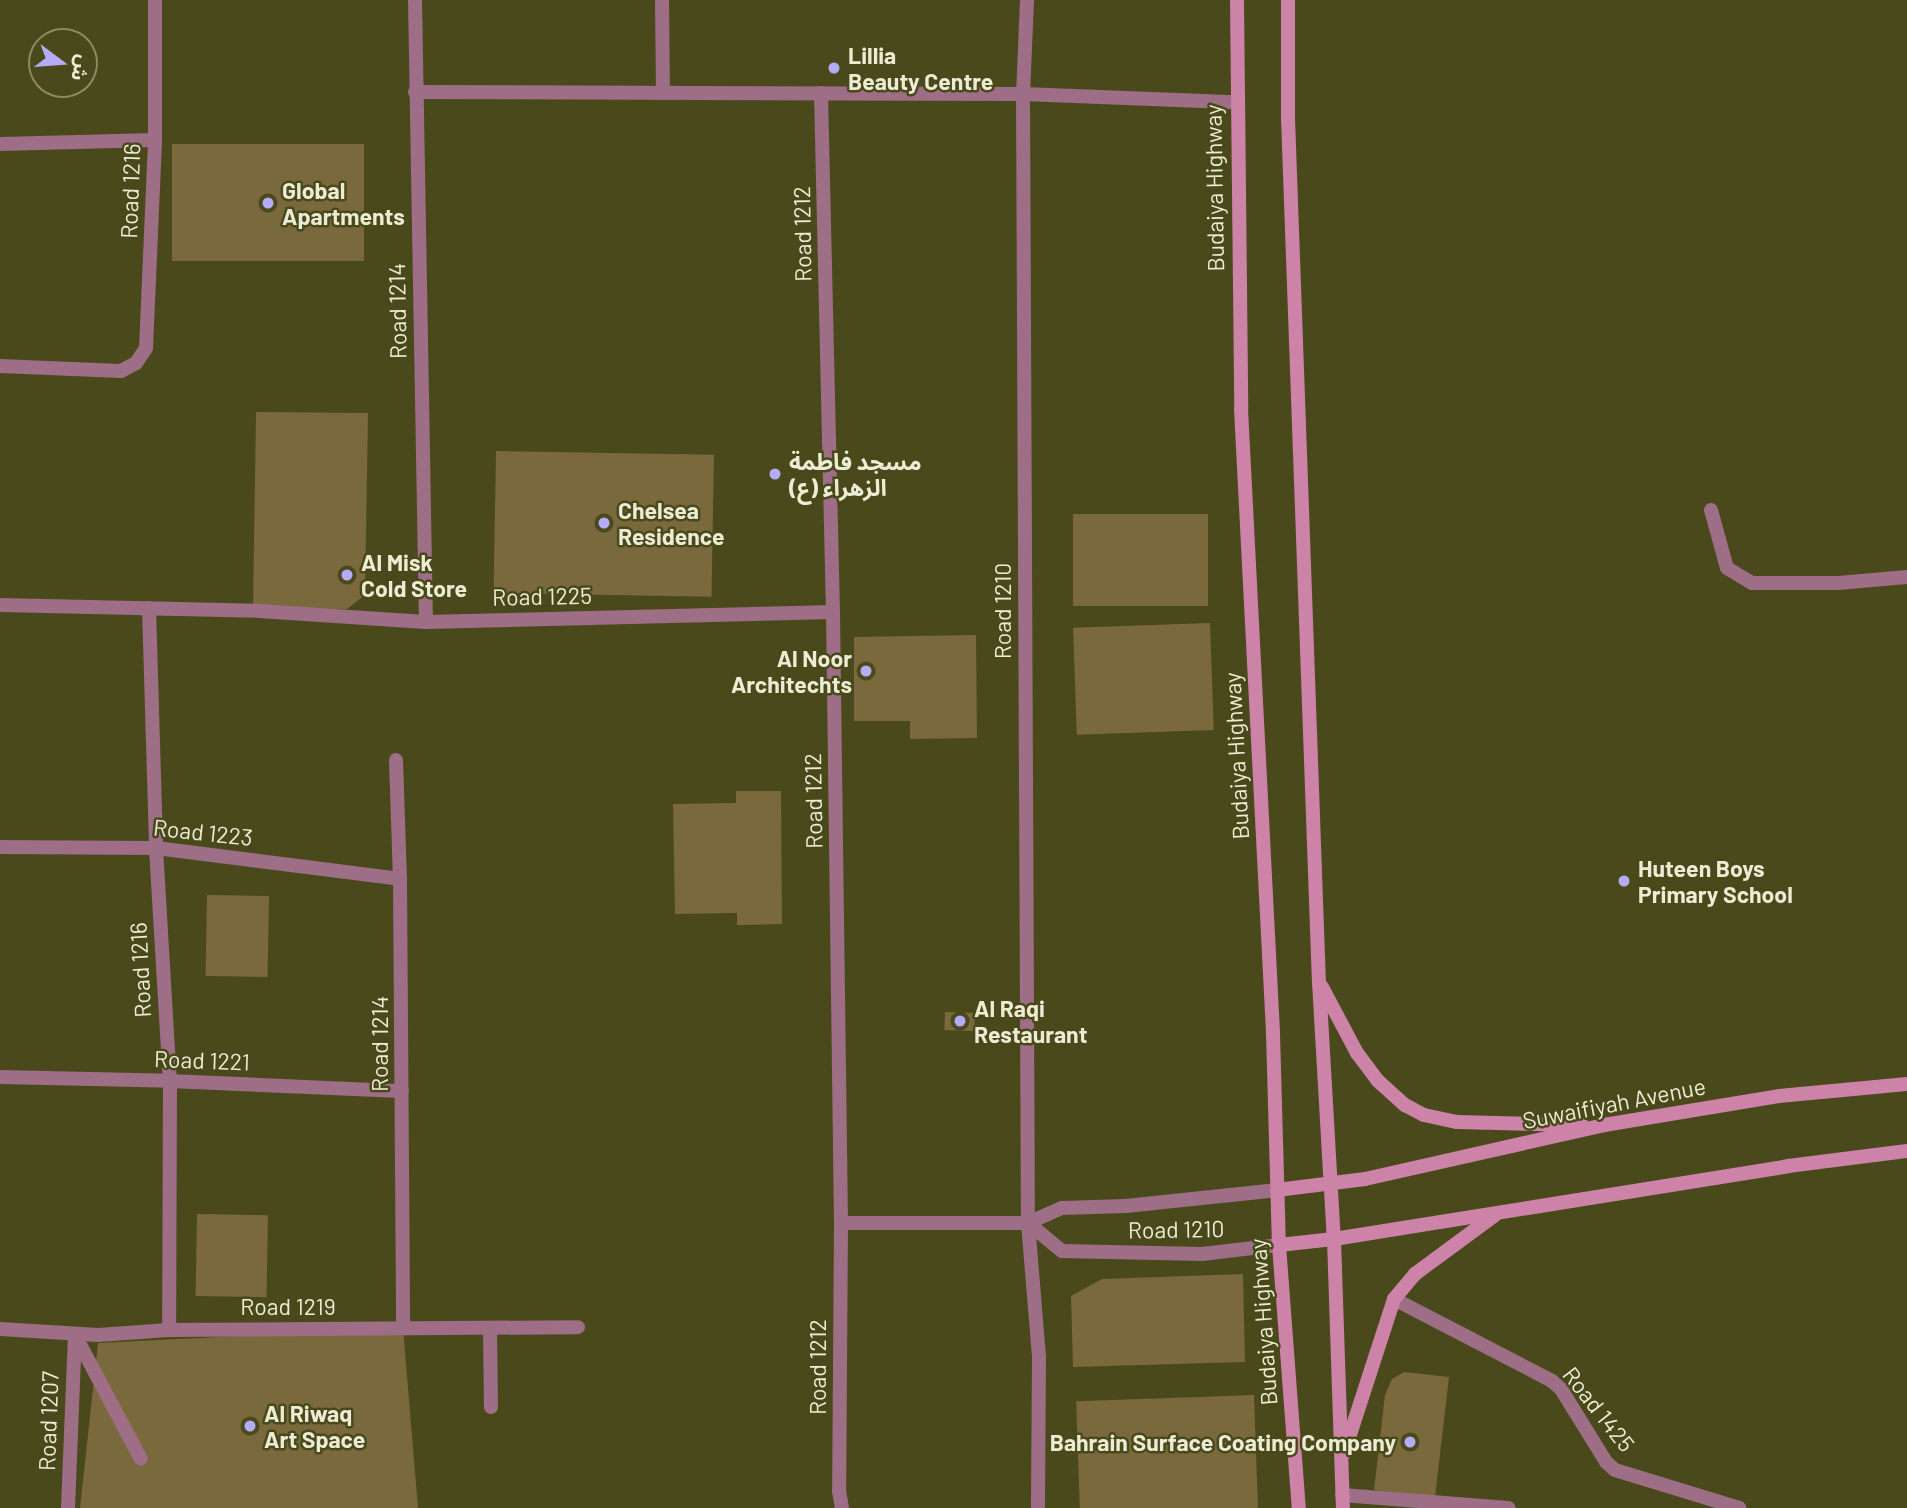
<!DOCTYPE html>
<meta charset="utf-8">
<style>
body{margin:0}
#map{position:relative;width:1907px;height:1508px;overflow:hidden;background:#49491b;font-family:Barlow,"Noto Sans Arabic",sans-serif}
div>[style]{position:absolute}
[style*='--x']{left:calc(var(--x)*1px);top:calc(var(--y)*1px);width:calc(var(--w)*1px);rotate:calc(var(--a)*1deg)}
.building>*{inset:0;background:#7a693d;transform-origin:0 0}
.lane>*{height:14px;margin:-7px;padding:0 7px;transform-origin:7px;border-radius:7px;background:#9d6e85}
.street>*{height:14px;margin:-7px;padding:0 7px;transform-origin:7px;border-radius:7px;background:#9d6e85}
.secondary>*{height:14px;margin:-7px;padding:0 7px;transform-origin:7px;border-radius:7px;background:#cd82a7}
.dots>*{width:19px;height:19px;translate:-50% -50%;box-sizing:border-box;border:4px solid #49491b;border-radius:50%}
span{translate:-50% -50%;white-space:nowrap;text-align:center;line-height:1.15;-webkit-text-stroke:5px #49491b;paint-order:stroke}
.poi-label{font-size:23px;color:#ebecd3;font-weight:700}
.left{translate:0 -50%;text-align:left}
.right{translate:-100% -50%;text-align:right}
.street-label{font-size:23px;color:#ebecd3}
.north{position:absolute;left:28px;top:28px;width:70px;height:70px;box-sizing:border-box;background:#49491b;border:2px solid #8a8a65;border-radius:50%;rotate:106deg;font-size:19px;font-weight:700;line-height:28px;text-align:center;color:#ebecd3}
.north::after{content:'';display:block;margin:auto;width:24px;height:32px;background:#b5acf8;clip-path:polygon(50% 0,100% 100%,50% 72%,0 100%)}
</style>
<div id="map">
<div class="building">
<div style="left:364px;top:144px;width:117px;height:192px;rotate:90deg"></div>
<div style="clip-path:polygon(256px 412px,368px 413px,365px 595px,347px 609px,253px 608px)"></div>
<div style="left:496px;top:451px;width:218px;height:142px;rotate:1deg"></div>
<div style="left:1073px;top:514px;width:135px;height:92px"></div>
<div style="left:1210px;top:623px;width:107px;height:137px;rotate:88deg"></div>
<div style="clip-path:polygon(976px 635px,977px 738px,910px 739px,910px 721px,854px 721px,854px 637px)"></div>
<div style="clip-path:polygon(736px 791px,781px 791px,782px 924px,737px 925px,737px 913px,675px 914px,673px 804px,736px 803px)"></div>
<div style="left:207px;top:895px;width:62px;height:81px;rotate:1deg"></div>
<div style="left:945px;top:1012px;width:30px;height:18px;rotate:2deg"></div>
<div style="left:197px;top:1214px;width:71px;height:82px;rotate:1deg"></div>
<div style="clip-path:polygon(1243px 1274px,1245px 1362px,1073px 1367px,1071px 1296px,1102px 1279px)"></div>
<div style="clip-path:polygon(403px 1328px,418px 1508px,80px 1508px,98px 1343px)"></div>
<div style="clip-path:polygon(1404px 1372px,1449px 1377px,1435px 1497px,1374px 1490px,1385px 1395px,1392px 1379px)"></div>
<div style="left:1254px;top:1395px;width:113px;height:178px;rotate:88deg"></div>
</div>
<div class="lane">
<div style="--x:1711;--y:510;--w:60;--a:74.6"></div>
<div style="--x:1727;--y:568;--w:29;--a:31"></div>
<div style="--x:1752;--y:583;--w:87;--a:0"></div>
<div style="--x:1839;--y:583;--w:68;--a:-5"></div>
<div style="--x:490;--y:1328;--w:79;--a:89.3"></div>
<div style="--x:75;--y:1335;--w:140;--a:62"></div>
<div style="--x:1342;--y:1495;--w:167;--a:4.5"></div>
</div>
<div class="street">
<div style="--x:415;--y:0;--w:622;--a:88.99"></div>
<div style="--x:662;--y:0;--w:92;--a:89.4"></div>
<div style="--x:1027;--y:0;--w:94;--a:92.4"></div>
<div style="--x:1023;--y:94;--w:1129;--a:89.75"></div>
<div style="--x:1028;--y:1223;--w:134;--a:85.3"></div>
<div style="--x:1039;--y:1357;--w:151;--a:90.4"></div>
<div style="--x:415;--y:92;--w:608;--a:0.19"></div>
<div style="--x:1023;--y:94;--w:212;--a:2.2"></div>
<div style="--x:821;--y:93;--w:519;--a:88.68"></div>
<div style="--x:833;--y:612;--w:611;--a:89.25"></div>
<div style="--x:841;--y:1223;--w:268;--a:90.4"></div>
<div style="--x:839;--y:1491;--w:17;--a:80"></div>
<div style="--x:0;--y:144;--w:155;--a:-1.5"></div>
<div style="--x:0;--y:366;--w:121;--a:2.4"></div>
<div style="--x:121;--y:371;--w:17;--a:-28"></div>
<div style="--x:136;--y:363;--w:18;--a:-56"></div>
<div style="--x:146;--y:348;--w:208;--a:-87.5"></div>
<div style="--x:155;--y:140;--w:140;--a:-90"></div>
<div style="--x:0;--y:605;--w:259;--a:1.3"></div>
<div style="--x:259;--y:611;--w:167;--a:3.8"></div>
<div style="--x:426;--y:622;--w:407;--a:-1.4"></div>
<div style="--x:149;--y:608;--w:240;--a:88.3"></div>
<div style="--x:156;--y:848;--w:233;--a:86.6"></div>
<div style="--x:170;--y:1081;--w:249;--a:90.2"></div>
<div style="--x:396;--y:760;--w:119;--a:88.1"></div>
<div style="--x:400;--y:879;--w:449;--a:89.6"></div>
<div style="--x:0;--y:847;--w:156;--a:0.4"></div>
<div style="--x:156;--y:848;--w:246;--a:7.2"></div>
<div style="--x:0;--y:1077;--w:170;--a:1.3"></div>
<div style="--x:170;--y:1081;--w:232;--a:2.5"></div>
<div style="--x:841;--y:1223;--w:187;--a:0"></div>
<div style="--x:1028;--y:1223;--w:37;--a:-24"></div>
<div style="--x:1062;--y:1208;--w:64;--a:-1.8"></div>
<div style="--x:1126;--y:1206;--w:152;--a:-6"></div>
<div style="--x:1028;--y:1223;--w:44;--a:39.5"></div>
<div style="--x:1062;--y:1251;--w:140;--a:1.2"></div>
<div style="--x:1202;--y:1254;--w:78;--a:-6.7"></div>
<div style="--x:1394;--y:1299;--w:178;--a:27.4"></div>
<div style="--x:1552;--y:1381;--w:12;--a:42"></div>
<div style="--x:1561;--y:1389;--w:86;--a:58.3"></div>
<div style="--x:1606;--y:1462;--w:12;--a:42"></div>
<div style="--x:1615;--y:1470;--w:130;--a:17"></div>
<div style="--x:0;--y:1329;--w:98;--a:3.5"></div>
<div style="--x:98;--y:1335;--w:71;--a:-4"></div>
<div style="--x:169;--y:1330;--w:409;--a:-0.4"></div>
<div style="--x:68;--y:1508;--w:173;--a:-87.7"></div>
</div>
<div class="secondary">
<div style="--x:1237;--y:0;--w:409;--a:89.4"></div>
<div style="--x:1241;--y:409;--w:625;--a:87.06"></div>
<div style="--x:1273;--y:1033;--w:212;--a:88.4"></div>
<div style="--x:1279;--y:1245;--w:264;--a:85.7"></div>
<div style="--x:1288;--y:0;--w:118;--a:90"></div>
<div style="--x:1288;--y:118;--w:865;--a:87.95"></div>
<div style="--x:1319;--y:982;--w:257;--a:86.7"></div>
<div style="--x:1334;--y:1239;--w:269;--a:88.1"></div>
<div style="--x:1322;--y:987;--w:75;--a:62.1"></div>
<div style="--x:1357;--y:1053;--w:34;--a:53"></div>
<div style="--x:1377;--y:1080;--w:38;--a:42"></div>
<div style="--x:1405;--y:1105;--w:21;--a:28"></div>
<div style="--x:1424;--y:1115;--w:34;--a:12"></div>
<div style="--x:1457;--y:1122;--w:125;--a:1.4"></div>
<div style="--x:1277;--y:1190;--w:89;--a:-7.1"></div>
<div style="--x:1365;--y:1179;--w:245;--a:-12.7"></div>
<div style="--x:1604;--y:1125;--w:177;--a:-9.4"></div>
<div style="--x:1779;--y:1096;--w:129;--a:-5.4"></div>
<div style="--x:1279;--y:1245;--w:55;--a:-6.2"></div>
<div style="--x:1334;--y:1239;--w:460;--a:-9.1"></div>
<div style="--x:1788;--y:1166;--w:120;--a:-7.2"></div>
<div style="--x:1344;--y:1453;--w:162;--a:-72"></div>
<div style="--x:1394;--y:1299;--w:33;--a:-50"></div>
<div style="--x:1415;--y:1274;--w:99;--a:-36.4"></div>
</div>
<div class="dots">
<div style="left:834px;top:68px;background:#b5acf8"></div>
<div style="left:268px;top:203px;background:#b5acf8"></div>
<div style="left:775px;top:474px;background:#b5acf8"></div>
<div style="left:604px;top:523px;background:#b5acf8"></div>
<div style="left:347px;top:575px;background:#b5acf8"></div>
<div style="left:866px;top:671px;background:#b5acf8"></div>
<div style="left:1624px;top:881px;background:#b5acf8"></div>
<div style="left:960px;top:1021px;background:#b5acf8"></div>
<div style="left:250px;top:1426px;background:#b5acf8"></div>
<div style="left:1410px;top:1442px;background:#b5acf8"></div>
</div>
<div class="poi-label">
<span class="left" style="left:848px;top:68px">Lillia<br>Beauty Centre</span>
<span class="left" style="left:282px;top:203px">Global<br>Apartments</span>
<span class="left" style="left:789px;top:474px">مسجد فاطمة<br>الزهراء (ع)</span>
<span class="left" style="left:618px;top:523px">Chelsea<br>Residence</span>
<span class="left" style="left:361px;top:575px">Al Misk<br>Cold Store</span>
<span class="right" style="left:852px;top:671px">Al Noor<br>Architechts</span>
<span class="left" style="left:1638px;top:881px">Huteen Boys<br>Primary School</span>
<span class="left" style="left:974px;top:1021px">Al Raqi<br>Restaurant</span>
<span class="left" style="left:264px;top:1426px">Al Riwaq<br>Art Space</span>
<span class="right" style="left:1396px;top:1442px">Bahrain Surface Coating Company</span>
</div>
<div class="street-label">
<span style="left:1214px;top:188px;rotate:-91deg">Budaiya Highway</span>
<span style="left:130px;top:191px;rotate:-88deg">Road 1216</span>
<span style="left:802px;top:234px;rotate:-91deg">Road 1212</span>
<span style="left:397px;top:311px;rotate:-91deg">Road 1214</span>
<span style="left:542px;top:596px;rotate:-1deg">Road 1225</span>
<span style="left:1002px;top:611px;rotate:-90deg">Road 1210</span>
<span style="left:1236px;top:756px;rotate:-93deg">Budaiya Highway</span>
<span style="left:813px;top:801px;rotate:-91deg">Road 1212</span>
<span style="left:203px;top:832px;rotate:6deg">Road 1223</span>
<span style="left:140px;top:970px;rotate:-93deg">Road 1216</span>
<span style="left:379px;top:1044px;rotate:-90deg">Road 1214</span>
<span style="left:202px;top:1060px;rotate:2deg">Road 1221</span>
<span style="left:1614px;top:1103px;rotate:-11deg">Suwaifiyah Avenue</span>
<span style="left:1176px;top:1229px;rotate:-1deg">Road 1210</span>
<span style="left:288px;top:1306px">Road 1219</span>
<span style="left:1263px;top:1322px;rotate:-94deg">Budaiya Highway</span>
<span style="left:817px;top:1367px;rotate:-90deg">Road 1212</span>
<span style="left:1599px;top:1409px;rotate:52deg">Road 1425</span>
<span style="left:48px;top:1421px;rotate:-88deg">Road 1207</span>
</div>
<div class="north">ش</div>
</div>
